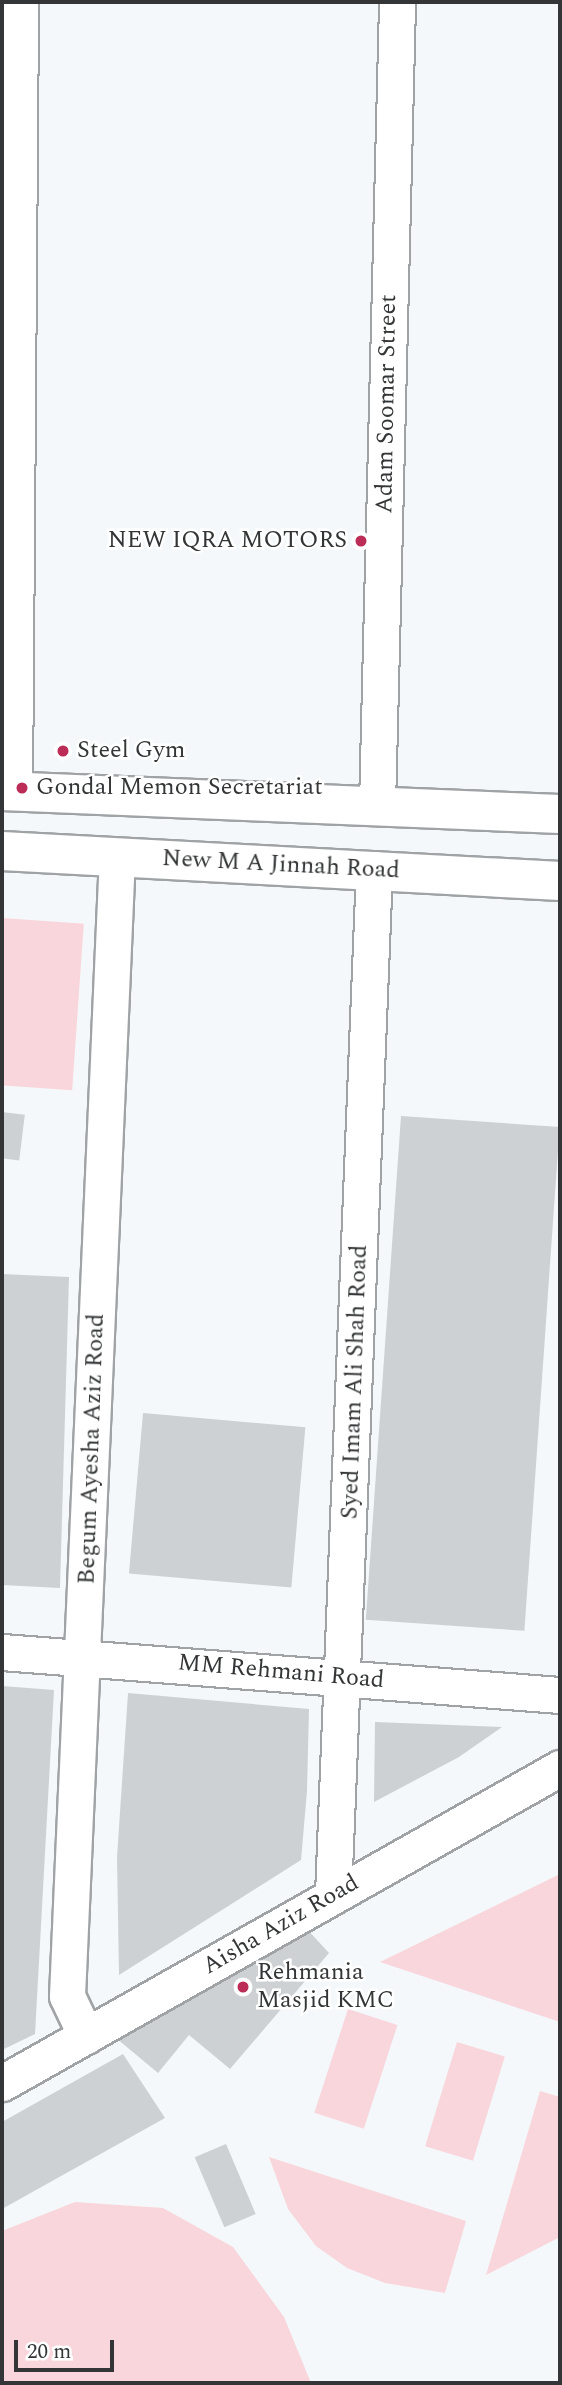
<!DOCTYPE html>
<style>
body{margin:0}
#map{position:relative;width:562px;height:2385px;overflow:hidden;background:#f4f8fa;font-family:Spectral,serif}
div>[style]{position:absolute}
[style*='--x']{left:calc(var(--x)*1px);top:calc(var(--y)*1px);width:calc(var(--w)*1px);rotate:calc(var(--a)*1deg)}
.green>*{inset:0;background:#f9d6db;transform-origin:0 0}
.building>*{inset:0;background:#cdd1d4;transform-origin:0 0}
.roads{filter:drop-shadow(2px 0 #a0a3a5) drop-shadow(-2px 0 #a0a3a5) drop-shadow(0 2px #a0a3a5) drop-shadow(0 -2px #a0a3a5)}
.minor>*{height:35px;margin:-17.5px;padding:0 17.5px;transform-origin:17.5px;border-radius:17.5px;background:#fff}
.major>*{height:38px;margin:-19px;padding:0 19px;transform-origin:19px;border-radius:19px;background:#fff}
.dots>*{width:19px;height:19px;translate:-50% -50%;box-sizing:border-box;border:4px solid #fff;border-radius:50%}
span{translate:-50% -50%;white-space:nowrap;text-align:center;line-height:1.15;-webkit-text-stroke:5px #fff;paint-order:stroke}
.street-label{font-size:24px;color:#333536}
.poi-label{font-size:24px;color:#333536}
.right{translate:-100% -50%;text-align:right}
.left{translate:0 -50%;text-align:left}
.frame{position:absolute;inset:0;border:4px solid #333536;pointer-events:none}
.scale{position:absolute;left:14px;top:2340px;width:100px;height:32px;box-sizing:border-box;border:4px solid #333536;border-top:0;padding-left:9px;font-size:21px;line-height:24px;white-space:nowrap;color:#333536;-webkit-text-stroke:5px #fff;paint-order:stroke}
</style>
<div id="map">
<div class="green">
<div style="left:2px;top:918px;width:82px;height:167px;rotate:4deg"></div>
<div style="clip-path:polygon(560px 1874px,560px 2022px,380px 1962px)"></div>
<div style="left:348px;top:2009px;width:52px;height:109px;rotate:18deg"></div>
<div style="left:457px;top:2042px;width:50px;height:109px;rotate:17deg"></div>
<div style="clip-path:polygon(540px 2091px,560px 2097px,560px 2237px,486px 2275px)"></div>
<div style="clip-path:polygon(269px 2157px,466px 2221px,445px 2293px,385px 2283px,347px 2268px,316px 2246px,288px 2209px)"></div>
<div style="clip-path:polygon(75px 2202px,163px 2208px,233px 2247px,284px 2317px,311px 2383px,2px 2383px,2px 2231px)"></div>
</div>
<div class="building">
<div style="left:2px;top:1112px;width:23px;height:46px;rotate:7deg"></div>
<div style="left:401px;top:1116px;width:159px;height:505px;rotate:4deg"></div>
<div style="clip-path:polygon(2px 1274px,69px 1277px,60px 1588px,2px 1585px)"></div>
<div style="left:143px;top:1413px;width:163px;height:161px;rotate:5deg"></div>
<div style="clip-path:polygon(2px 1686px,54px 1690px,35px 2034px,2px 2050px)"></div>
<div style="clip-path:polygon(128px 1693px,309px 1709px,307px 1791px,301px 1860px,119px 1975px,117px 1857px)"></div>
<div style="clip-path:polygon(375px 1722px,502px 1727px,459px 1757px,374px 1802px)"></div>
<div style="clip-path:polygon(306px 1928px,329px 1953px,230px 2069px,189px 2035px,158px 2073px,116px 2038px)"></div>
<div style="clip-path:polygon(123px 2054px,165px 2118px,2px 2209px,2px 2122px)"></div>
<div style="left:226px;top:2144px;width:76px;height:34px;rotate:67deg"></div>
</div>
<div class="roads">
<div class="minor">
<div style="--x:14;--y:791;--w:789;--a:-89.56"></div>
<div style="--x:377;--y:805;--w:803;--a:-88.57"></div>
<div style="--x:2;--y:1652;--w:560;--a:4.41"></div>
<div style="--x:333;--y:1895;--w:1027;--a:-87.71"></div>
<div style="--x:86;--y:2036;--w:44;--a:-115.4"></div>
<div style="--x:67;--y:1996;--w:1140;--a:-87.49"></div>
<div style="--x:2;--y:2083;--w:641;--a:-29.45"></div>
</div>
<div class="major">
<div style="--x:2;--y:791;--w:558;--a:2.36"></div>
<div style="--x:2;--y:851;--w:559;--a:3.08"></div>
</div>
</div>
<div class="dots">
<div style="left:361px;top:541px;background:#bb2c57"></div>
<div style="left:63px;top:751px;background:#bb2c57"></div>
<div style="left:22px;top:788px;background:#bb2c57"></div>
<div style="left:243px;top:1987px;background:#bb2c57"></div>
</div>
<div class="street-label">
<span style="left:387px;top:404px;rotate:-89deg">Adam Soomar Street</span>
<span style="left:281px;top:865px;rotate:3deg">New M A Jinnah Road</span>
<span style="left:355px;top:1382px;rotate:-88deg">Syed Imam Ali Shah Road</span>
<span style="left:92px;top:1449px;rotate:-88deg">Begum Ayesha Aziz Road</span>
<span style="left:281px;top:1672px;rotate:5deg">MM Rehmani Road</span>
<span style="left:281px;top:1925px;rotate:-30deg">Aisha Aziz Road</span>
</div>
<div class="poi-label">
<span class="right" style="left:347px;top:541px">NEW IQRA MOTORS</span>
<span class="left" style="left:77px;top:751px">Steel Gym</span>
<span class="left" style="left:36px;top:788px">Gondal Memon Secretariat</span>
<span class="left" style="left:257px;top:1987px">Rehmania<br>Masjid KMC</span>
</div>
<div class="frame"></div>
<div class="scale">20 m</div>
</div>
